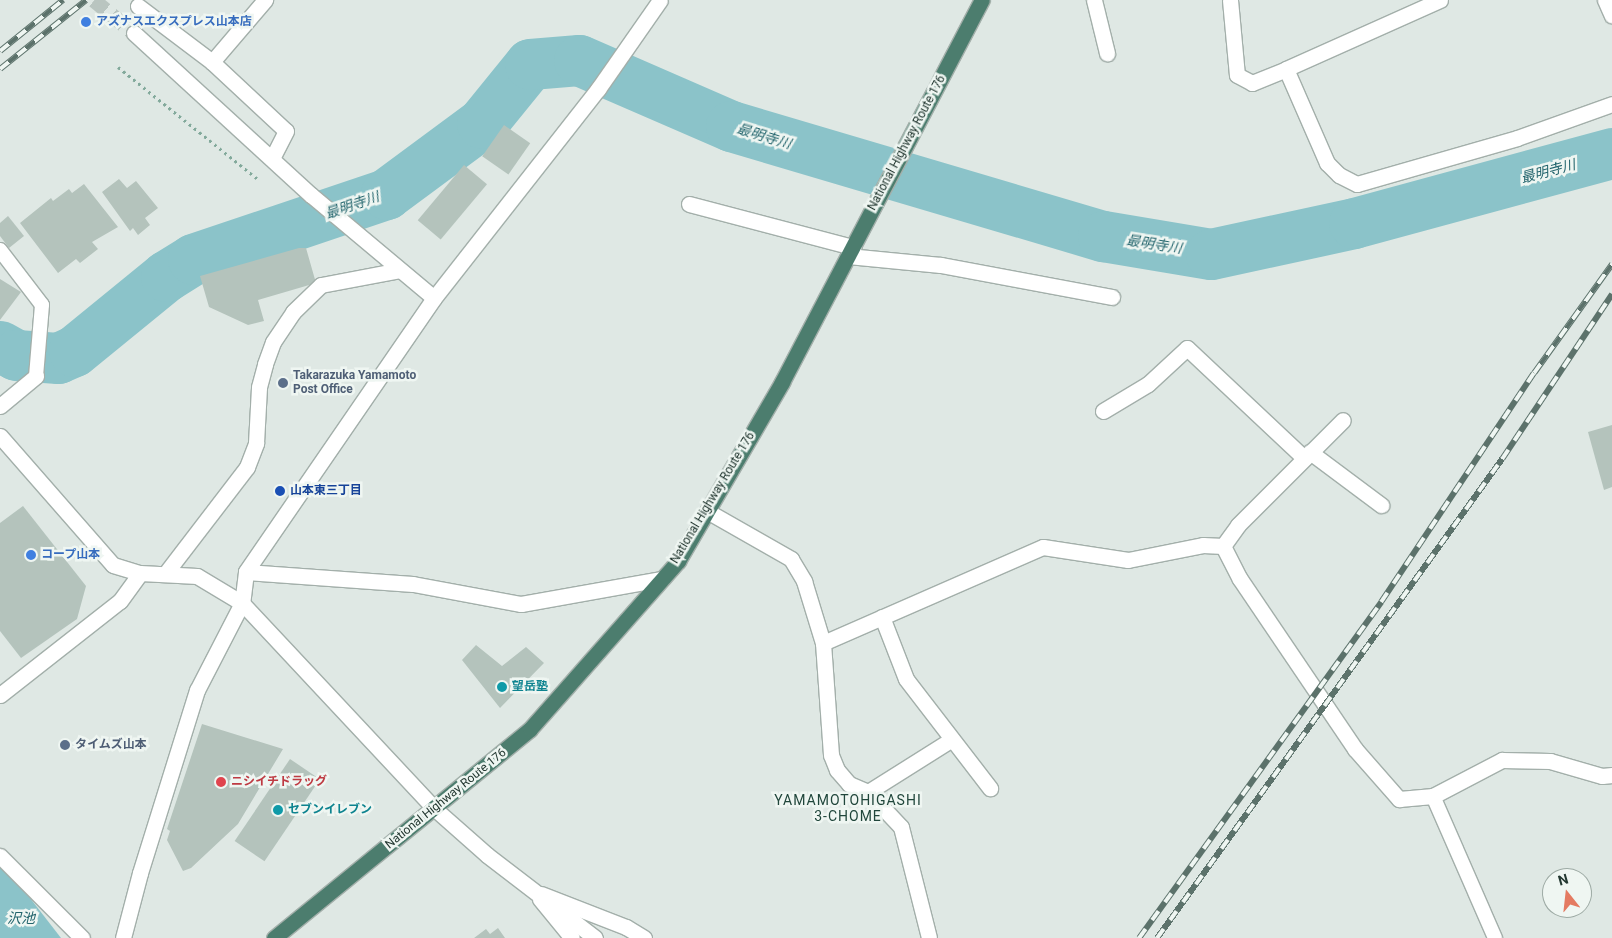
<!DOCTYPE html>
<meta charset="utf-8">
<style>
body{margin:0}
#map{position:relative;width:1612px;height:938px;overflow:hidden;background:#dfe8e4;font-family:Roboto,"Noto Sans JP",sans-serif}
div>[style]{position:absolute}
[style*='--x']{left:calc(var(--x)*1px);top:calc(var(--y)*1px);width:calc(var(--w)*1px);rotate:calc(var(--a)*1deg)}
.water>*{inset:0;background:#8bc3c9}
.river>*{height:51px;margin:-25.5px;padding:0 25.5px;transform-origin:25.5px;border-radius:25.5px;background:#8bc3c9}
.building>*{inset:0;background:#b4c3bc;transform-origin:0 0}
.tertiary-tunnel>*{height:15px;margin-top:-7.5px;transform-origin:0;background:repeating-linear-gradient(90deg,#b9c5c0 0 15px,transparent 0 23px)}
.path>*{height:3px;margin-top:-1.5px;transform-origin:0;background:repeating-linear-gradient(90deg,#82a99b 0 2.5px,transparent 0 6.5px)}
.roads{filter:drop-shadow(1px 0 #a3afaa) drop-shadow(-1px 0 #a3afaa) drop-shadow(0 1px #a3afaa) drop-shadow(0 -1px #a3afaa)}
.service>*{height:14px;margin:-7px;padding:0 7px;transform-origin:7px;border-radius:7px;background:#fff}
.minor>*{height:15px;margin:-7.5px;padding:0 7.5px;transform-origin:7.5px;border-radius:7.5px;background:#fff}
.tertiary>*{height:15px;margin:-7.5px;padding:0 7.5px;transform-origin:7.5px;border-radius:7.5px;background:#fff}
.trunk>*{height:15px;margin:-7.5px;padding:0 7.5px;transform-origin:7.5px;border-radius:7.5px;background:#4c7d6e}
.rail>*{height:5.5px;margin-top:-2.75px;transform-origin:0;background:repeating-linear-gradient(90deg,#eff6f2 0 11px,#5c726b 0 22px);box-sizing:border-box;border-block:1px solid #5c726b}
.dots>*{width:14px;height:14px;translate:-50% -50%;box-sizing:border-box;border:2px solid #eff6f2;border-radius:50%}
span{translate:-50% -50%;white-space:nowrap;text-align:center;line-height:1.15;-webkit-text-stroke:5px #eff6f2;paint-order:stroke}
.shop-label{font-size:12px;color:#366cbe;font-weight:700}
.left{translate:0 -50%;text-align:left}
.street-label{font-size:12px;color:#223730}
.service-label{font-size:12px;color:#4e5e75;font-weight:700}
.transit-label{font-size:12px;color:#164399;font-weight:700}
.culture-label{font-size:12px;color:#0d838f;font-weight:700}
.health-label{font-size:12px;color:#be3a42;font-weight:700}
.water-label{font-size:14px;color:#22646c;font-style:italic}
.neighbourhood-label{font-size:14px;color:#20463b;letter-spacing:1px}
.north{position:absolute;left:1542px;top:868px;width:50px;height:50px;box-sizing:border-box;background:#eff6f2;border:1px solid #9daaa4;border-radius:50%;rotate:344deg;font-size:14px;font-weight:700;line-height:20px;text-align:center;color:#223730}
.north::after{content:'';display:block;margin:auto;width:18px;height:22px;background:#e47a61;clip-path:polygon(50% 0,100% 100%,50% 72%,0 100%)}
</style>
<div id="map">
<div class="water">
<div style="clip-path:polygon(0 865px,30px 898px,61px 938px,0 938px)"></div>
</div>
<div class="river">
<div style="--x:0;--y:346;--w:18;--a:29"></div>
<div style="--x:16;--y:355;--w:42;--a:4.1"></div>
<div style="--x:58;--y:358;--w:17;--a:-24"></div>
<div style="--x:74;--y:351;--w:119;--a:-39.2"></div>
<div style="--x:166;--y:276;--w:32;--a:-32"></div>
<div style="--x:193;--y:259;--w:204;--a:-18.6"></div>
<div style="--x:386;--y:194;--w:119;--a:-36.5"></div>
<div style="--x:482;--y:123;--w:76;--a:-50.9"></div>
<div style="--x:530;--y:64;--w:49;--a:-4.7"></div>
<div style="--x:579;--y:60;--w:166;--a:23.5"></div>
<div style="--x:731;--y:126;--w:388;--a:16.5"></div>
<div style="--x:1103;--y:236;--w:109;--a:9.5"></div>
<div style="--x:1211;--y:254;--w:146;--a:-12.2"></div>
<div style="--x:1354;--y:223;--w:267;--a:-15.2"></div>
</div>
<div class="building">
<div style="left:504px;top:125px;width:32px;height:38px;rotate:35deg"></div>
<div style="left:464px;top:165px;width:30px;height:72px;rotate:40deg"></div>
<div style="clip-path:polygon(119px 179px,127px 188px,136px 181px,158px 208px,145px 218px,150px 225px,138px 235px,133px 228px,130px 231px,102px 192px)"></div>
<div style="clip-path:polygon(84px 184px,118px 227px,92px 242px,98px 249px,80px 263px,76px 259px,58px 273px,20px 223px,51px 198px,53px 201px,69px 189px,72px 193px)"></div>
<div style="clip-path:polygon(8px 216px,24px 236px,9px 248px,0 236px,0 223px)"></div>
<div style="clip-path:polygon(299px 248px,306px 248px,316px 283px,258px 300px,264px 321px,248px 325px,209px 307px,200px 276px)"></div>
<div style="clip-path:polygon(0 279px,21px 292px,0 320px)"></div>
<div style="clip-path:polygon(1612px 425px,1612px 487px,1604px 490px,1588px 432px)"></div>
<div style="clip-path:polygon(23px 506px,86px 586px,77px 619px,21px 658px,0 631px,0 523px)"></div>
<div style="clip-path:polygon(476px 645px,502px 666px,526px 647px,544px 663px,500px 708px,462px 660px)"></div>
<div style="clip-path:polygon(202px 724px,283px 749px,238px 824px,191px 868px,183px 871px,167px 840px,170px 831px,167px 829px)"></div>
<div style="left:290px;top:759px;width:36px;height:99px;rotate:34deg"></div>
<div style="clip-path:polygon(498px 928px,505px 938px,474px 938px,486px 929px,490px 934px)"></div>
</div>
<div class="tertiary-tunnel">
<div style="--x:94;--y:0;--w:52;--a:39.5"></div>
</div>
<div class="path">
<div style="--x:118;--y:67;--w:181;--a:38.7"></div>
</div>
<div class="roads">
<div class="service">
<div style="--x:0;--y:250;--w:69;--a:52.6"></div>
<div style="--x:42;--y:305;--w:71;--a:94.8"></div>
<div style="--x:1433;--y:796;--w:155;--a:66.4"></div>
</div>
<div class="minor">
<div style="--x:1094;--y:0;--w:55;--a:76.2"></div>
<div style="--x:1230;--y:0;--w:75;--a:84.7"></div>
<div style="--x:1237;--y:75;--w:17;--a:28"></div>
<div style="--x:1252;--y:83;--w:37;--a:-22"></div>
<div style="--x:1440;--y:0;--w:169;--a:155.9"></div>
<div style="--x:1286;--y:69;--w:103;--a:66.4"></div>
<div style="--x:1327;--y:163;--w:17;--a:45"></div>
<div style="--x:1339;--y:175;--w:20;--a:27"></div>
<div style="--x:1357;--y:184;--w:166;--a:-16"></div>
<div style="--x:1517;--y:138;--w:101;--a:-19.7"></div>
<div style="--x:1605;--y:0;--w:17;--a:66"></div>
<div style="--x:138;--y:6;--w:93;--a:37.1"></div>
<div style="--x:212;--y:62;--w:101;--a:43"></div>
<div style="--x:286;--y:131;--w:31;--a:117"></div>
<div style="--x:212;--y:62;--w:82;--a:-49.5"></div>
<div style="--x:689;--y:204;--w:170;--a:14.7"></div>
<div style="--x:848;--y:256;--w:93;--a:5.5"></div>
<div style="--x:941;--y:265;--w:174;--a:10.6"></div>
<div style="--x:434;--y:298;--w:266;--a:-51.9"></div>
<div style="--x:598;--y:89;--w:108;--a:-55.1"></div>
<div style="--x:0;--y:406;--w:47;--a:-39.8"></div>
<div style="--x:1103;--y:411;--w:52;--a:-31"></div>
<div style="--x:1148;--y:384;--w:53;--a:-42.7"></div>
<div style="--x:1187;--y:348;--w:161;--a:43.2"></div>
<div style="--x:0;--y:436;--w:171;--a:48.8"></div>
<div style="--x:113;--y:565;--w:28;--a:17"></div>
<div style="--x:140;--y:573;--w:57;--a:3"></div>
<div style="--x:197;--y:576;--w:52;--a:31"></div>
<div style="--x:242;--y:603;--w:98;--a:117.3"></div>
<div style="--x:197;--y:690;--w:192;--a:107.3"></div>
<div style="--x:140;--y:873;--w:67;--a:104.7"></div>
<div style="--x:1310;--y:452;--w:89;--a:36.7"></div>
<div style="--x:707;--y:511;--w:97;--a:29.7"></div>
<div style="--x:791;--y:559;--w:26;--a:59"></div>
<div style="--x:804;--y:581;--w:65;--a:73"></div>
<div style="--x:823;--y:643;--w:112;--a:85.9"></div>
<div style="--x:831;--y:755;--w:16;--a:68"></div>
<div style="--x:837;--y:770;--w:18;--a:49"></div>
<div style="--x:849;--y:784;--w:21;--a:23"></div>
<div style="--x:868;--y:792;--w:48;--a:46.7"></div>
<div style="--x:901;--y:827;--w:114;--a:75.8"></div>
<div style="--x:1223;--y:546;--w:26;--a:-54"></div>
<div style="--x:1238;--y:525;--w:148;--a:-45"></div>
<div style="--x:246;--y:572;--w:167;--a:4.1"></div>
<div style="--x:413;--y:584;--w:110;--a:10.5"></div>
<div style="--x:521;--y:604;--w:143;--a:-10.1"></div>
<div style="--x:165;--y:574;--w:135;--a:-52.5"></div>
<div style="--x:247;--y:467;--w:26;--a:-69"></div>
<div style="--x:256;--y:443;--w:56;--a:-86.9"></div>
<div style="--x:259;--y:387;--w:24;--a:-75"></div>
<div style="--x:265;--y:364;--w:23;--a:-70"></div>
<div style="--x:273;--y:342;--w:36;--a:-56"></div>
<div style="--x:293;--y:312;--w:39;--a:-44"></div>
<div style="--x:321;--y:285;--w:80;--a:-10.8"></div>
<div style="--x:882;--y:617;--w:66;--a:68.8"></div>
<div style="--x:906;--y:679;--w:138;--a:52.4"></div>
<div style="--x:823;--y:643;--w:240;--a:-23.6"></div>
<div style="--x:1043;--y:547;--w:86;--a:8.7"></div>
<div style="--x:1128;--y:560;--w:76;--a:-11.3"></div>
<div style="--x:1203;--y:545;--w:20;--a:3"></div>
<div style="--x:1223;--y:546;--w:37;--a:63"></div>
<div style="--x:1240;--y:579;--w:205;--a:55.9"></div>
<div style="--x:1355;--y:749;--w:67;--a:48.7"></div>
<div style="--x:1399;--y:799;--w:34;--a:-5"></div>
<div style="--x:1433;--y:796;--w:78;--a:-27.6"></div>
<div style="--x:1502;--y:760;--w:48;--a:1.2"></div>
<div style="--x:1550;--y:761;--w:54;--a:16.1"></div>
<div style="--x:1602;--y:776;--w:10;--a:-6"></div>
<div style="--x:0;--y:695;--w:152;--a:-38.1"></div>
<div style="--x:120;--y:601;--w:34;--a:-54"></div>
<div style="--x:868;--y:792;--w:99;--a:-32.2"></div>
<div style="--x:0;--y:856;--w:116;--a:45"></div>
<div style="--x:541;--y:894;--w:91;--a:21.2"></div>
<div style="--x:626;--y:927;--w:21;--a:31"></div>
<div style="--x:540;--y:899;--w:50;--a:50.6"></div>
</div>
<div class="tertiary">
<div style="--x:134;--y:33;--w:240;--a:42.5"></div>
<div style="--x:311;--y:195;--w:160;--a:39.9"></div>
<div style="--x:434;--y:298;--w:332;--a:124.5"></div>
<div style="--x:246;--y:572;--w:31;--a:97"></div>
<div style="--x:242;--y:603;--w:282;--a:46.9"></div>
<div style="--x:435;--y:809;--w:69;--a:41.5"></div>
<div style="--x:487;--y:855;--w:136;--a:37.5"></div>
</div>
<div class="trunk">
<div style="--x:274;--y:938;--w:330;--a:-39.2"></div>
<div style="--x:530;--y:729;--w:224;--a:-48.6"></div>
<div style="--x:678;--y:561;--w:207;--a:-59.8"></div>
<div style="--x:782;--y:382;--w:431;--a:-62.4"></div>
</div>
</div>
<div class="rail">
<div style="--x:0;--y:51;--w:81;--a:-39"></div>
<div style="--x:0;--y:69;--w:110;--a:-38.7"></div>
<div style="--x:1139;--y:938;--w:414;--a:-54.2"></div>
<div style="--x:1381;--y:602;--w:275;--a:-56.3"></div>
<div style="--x:1534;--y:373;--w:134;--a:-54.4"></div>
<div style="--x:1157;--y:938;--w:590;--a:-54.24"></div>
<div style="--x:1502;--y:459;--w:198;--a:-56.3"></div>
</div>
<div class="dots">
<div style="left:86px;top:22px;background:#3f7fe0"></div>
<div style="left:283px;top:383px;background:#5c6f8a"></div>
<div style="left:280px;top:491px;background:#1a4fb4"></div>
<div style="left:31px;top:555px;background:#3f7fe0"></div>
<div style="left:502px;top:687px;background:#0f9aa8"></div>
<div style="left:65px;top:745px;background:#5c6f8a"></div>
<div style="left:221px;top:782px;background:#e0444e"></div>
<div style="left:278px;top:810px;background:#0f9aa8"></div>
</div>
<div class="shop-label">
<span class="left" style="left:96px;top:22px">アズナスエクスプレス山本店</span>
<span class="left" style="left:41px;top:555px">コープ山本</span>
</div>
<div class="street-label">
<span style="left:907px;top:143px;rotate:-62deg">National Highway Route 176</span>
<span style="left:713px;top:498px;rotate:-59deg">National Highway Route 176</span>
<span style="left:446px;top:799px;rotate:-39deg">National Highway Route 176</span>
</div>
<div class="service-label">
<span class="left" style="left:293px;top:383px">Takarazuka Yamamoto<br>Post Office</span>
<span class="left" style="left:75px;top:745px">タイムズ山本</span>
</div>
<div class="transit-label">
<span class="left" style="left:290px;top:491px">山本東三丁目</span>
</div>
<div class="culture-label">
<span class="left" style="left:512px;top:687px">望岳塾</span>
<span class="left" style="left:288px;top:810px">セブンイレブン</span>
</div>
<div class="health-label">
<span class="left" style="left:231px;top:782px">ニシイチドラッグ</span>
</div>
<div class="water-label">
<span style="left:764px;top:136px;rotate:17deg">最明寺川</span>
<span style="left:1548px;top:171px;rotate:-15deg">最明寺川</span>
<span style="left:352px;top:205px;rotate:-19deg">最明寺川</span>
<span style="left:1154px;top:244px;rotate:9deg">最明寺川</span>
<span style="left:21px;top:918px">沢池</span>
</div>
<div class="neighbourhood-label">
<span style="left:848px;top:808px">YAMAMOTOHIGASHI<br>3-CHOME</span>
</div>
<div class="north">N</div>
</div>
